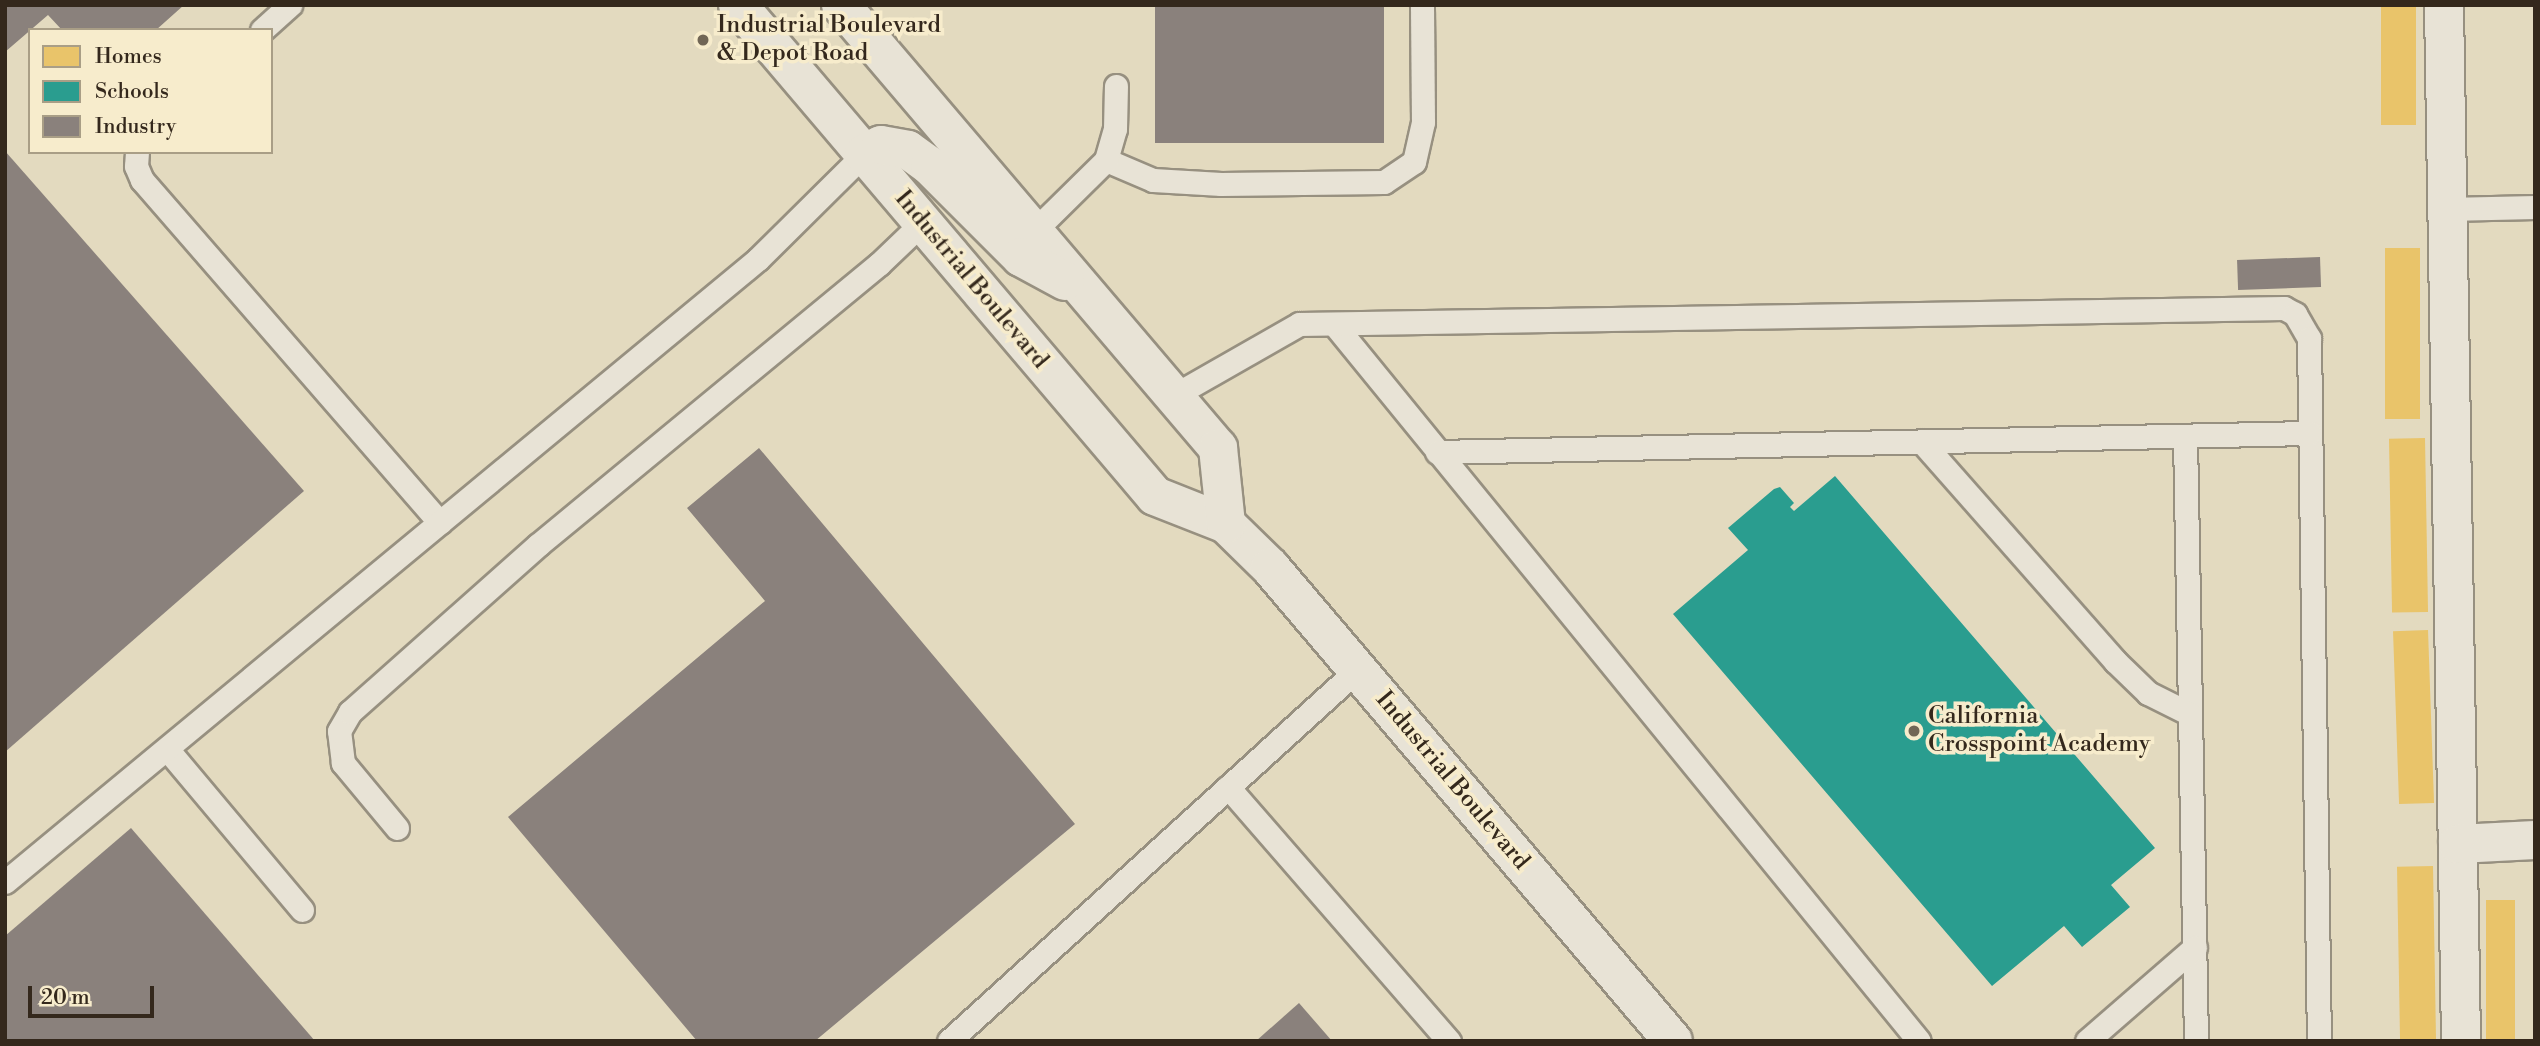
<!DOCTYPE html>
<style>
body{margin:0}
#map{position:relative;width:2540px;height:1046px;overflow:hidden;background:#e3dabf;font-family:"Libre Bodoni",serif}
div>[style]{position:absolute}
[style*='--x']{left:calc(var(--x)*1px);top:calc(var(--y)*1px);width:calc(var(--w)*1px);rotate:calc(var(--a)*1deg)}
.homes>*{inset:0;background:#e9c46a;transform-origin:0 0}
.schools>*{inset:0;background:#2a9d8f}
.industry>*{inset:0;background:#8a817c;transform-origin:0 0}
.roads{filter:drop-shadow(2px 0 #979080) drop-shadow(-2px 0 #979080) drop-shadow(0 2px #979080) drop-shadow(0 -2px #979080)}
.lane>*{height:23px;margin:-11.5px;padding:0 11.5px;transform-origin:11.5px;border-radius:11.5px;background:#e8e3d6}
.street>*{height:38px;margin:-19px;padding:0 19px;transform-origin:19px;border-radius:19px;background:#e8e3d6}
.secondary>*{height:38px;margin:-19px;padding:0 19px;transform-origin:19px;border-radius:19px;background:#e8e3d6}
.dots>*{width:19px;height:19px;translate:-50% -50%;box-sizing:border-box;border:4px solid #f7eccc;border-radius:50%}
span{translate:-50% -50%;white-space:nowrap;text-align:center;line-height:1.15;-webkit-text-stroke:7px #f7eccc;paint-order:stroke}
.poi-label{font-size:24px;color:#34281c}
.left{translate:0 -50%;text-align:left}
.street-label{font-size:24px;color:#34281c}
.frame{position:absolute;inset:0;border:7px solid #34281c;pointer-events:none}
.legend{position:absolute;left:28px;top:28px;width:245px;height:126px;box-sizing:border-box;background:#f7eccc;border:2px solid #a99e86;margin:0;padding:9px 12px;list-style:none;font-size:21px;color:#34281c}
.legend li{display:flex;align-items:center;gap:14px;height:35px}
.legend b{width:35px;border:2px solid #a99e86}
.scale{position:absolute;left:28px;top:986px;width:126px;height:32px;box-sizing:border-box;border:4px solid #34281c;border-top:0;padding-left:9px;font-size:21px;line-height:24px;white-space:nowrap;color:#34281c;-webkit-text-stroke:5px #f7eccc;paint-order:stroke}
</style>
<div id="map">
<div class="homes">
<div style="left:2381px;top:5px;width:35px;height:120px"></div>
<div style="left:2385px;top:248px;width:35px;height:171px"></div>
<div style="left:2425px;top:438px;width:174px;height:36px;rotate:89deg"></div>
<div style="left:2428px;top:630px;width:173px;height:35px;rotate:88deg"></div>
<div style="left:2433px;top:866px;width:175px;height:36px;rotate:89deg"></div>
<div style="left:2515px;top:900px;width:140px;height:29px;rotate:90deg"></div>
</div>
<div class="schools">
<div style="clip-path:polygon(1835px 476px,2155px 848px,2111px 885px,2130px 907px,2082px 947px,2064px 926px,1992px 986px,1673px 614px,1748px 550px,1728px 528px,1774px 489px,1780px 487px,1794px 503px,1790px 507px,1794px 511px)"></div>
</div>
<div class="industry">
<div style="clip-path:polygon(5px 5px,184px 5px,156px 30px,62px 30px,48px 15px,5px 52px)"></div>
<div style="left:1155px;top:5px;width:229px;height:138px"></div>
<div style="clip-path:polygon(5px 151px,304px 491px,5px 752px)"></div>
<div style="left:2320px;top:257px;width:30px;height:83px;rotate:88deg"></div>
<div style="clip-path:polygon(759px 448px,1075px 824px,815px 1041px,697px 1041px,508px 817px,765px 601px,687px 508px)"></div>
<div style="clip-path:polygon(131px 828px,315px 1041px,5px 1041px,5px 936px)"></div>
<div style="clip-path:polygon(1299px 1003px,1332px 1041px,1256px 1041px)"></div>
</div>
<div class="roads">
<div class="lane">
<div style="--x:262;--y:30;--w:38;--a:-42"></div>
<div style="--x:137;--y:152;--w:14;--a:94"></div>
<div style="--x:136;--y:166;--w:15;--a:67"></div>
<div style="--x:142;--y:180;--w:454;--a:49"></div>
<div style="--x:1106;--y:160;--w:51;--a:23.1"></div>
<div style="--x:1153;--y:180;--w:68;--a:3.4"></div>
<div style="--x:1221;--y:184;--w:163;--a:-0.7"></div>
<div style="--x:1384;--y:182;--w:36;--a:-34"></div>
<div style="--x:1414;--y:162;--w:41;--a:-77.3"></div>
<div style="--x:1423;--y:122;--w:117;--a:-90.5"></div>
<div style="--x:2447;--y:209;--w:88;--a:-1.3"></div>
<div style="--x:1034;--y:231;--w:101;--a:-44.6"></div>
<div style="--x:1106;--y:160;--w:32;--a:-74"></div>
<div style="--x:1115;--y:129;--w:43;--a:-88.7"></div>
<div style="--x:1334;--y:324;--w:925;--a:50.79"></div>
<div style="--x:1173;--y:396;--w:145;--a:-29.7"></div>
<div style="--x:1299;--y:324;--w:985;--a:-0.93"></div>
<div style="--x:2284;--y:308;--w:13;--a:29"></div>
<div style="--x:2295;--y:314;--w:28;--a:60"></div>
<div style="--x:2309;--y:338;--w:703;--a:89.19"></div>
<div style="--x:2185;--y:436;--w:605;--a:88.96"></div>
<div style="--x:1922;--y:442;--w:292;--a:48.6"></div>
<div style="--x:2115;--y:661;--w:46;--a:44.1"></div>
<div style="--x:2148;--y:693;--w:47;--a:26.6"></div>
<div style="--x:1437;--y:452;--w:873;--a:-1.25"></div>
<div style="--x:167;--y:749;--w:210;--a:50"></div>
<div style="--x:1228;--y:787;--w:337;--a:49"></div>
<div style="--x:397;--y:828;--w:85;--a:-129.7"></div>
<div style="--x:343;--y:763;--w:32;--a:-97"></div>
<div style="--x:339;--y:731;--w:22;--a:-60"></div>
<div style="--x:350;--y:712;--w:251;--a:-41.6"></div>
<div style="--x:538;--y:545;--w:442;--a:-39.5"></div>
<div style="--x:879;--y:264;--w:61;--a:-43.7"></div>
<div style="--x:5;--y:882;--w:977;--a:-39.6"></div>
<div style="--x:758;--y:259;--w:149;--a:-44.7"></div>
<div style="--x:949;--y:1041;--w:551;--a:-42.28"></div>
<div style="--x:2087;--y:1041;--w:143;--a:-41"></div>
</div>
<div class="street">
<div style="--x:2444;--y:5;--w:1036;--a:89.06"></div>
<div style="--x:2458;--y:844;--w:77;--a:-3"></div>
</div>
<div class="secondary">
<div style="--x:738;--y:5;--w:644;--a:49.66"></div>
<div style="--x:1155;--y:496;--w:76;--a:21.5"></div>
<div style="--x:1226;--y:524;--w:62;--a:44.3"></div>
<div style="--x:1270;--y:567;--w:622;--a:49.63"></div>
<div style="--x:841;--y:5;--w:582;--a:49.6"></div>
<div style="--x:1218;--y:448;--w:76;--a:84"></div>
<div style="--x:864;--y:154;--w:19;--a:-28"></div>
<div style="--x:881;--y:145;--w:27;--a:10"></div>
<div style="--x:908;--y:150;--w:27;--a:36"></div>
<div style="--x:930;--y:166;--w:129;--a:45"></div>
<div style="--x:1021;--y:257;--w:50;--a:28.6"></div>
</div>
</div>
<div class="dots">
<div style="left:703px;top:40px;background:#716655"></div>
<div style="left:1914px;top:731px;background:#716655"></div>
</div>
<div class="poi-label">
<span class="left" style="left:717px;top:40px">Industrial Boulevard<br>&amp; Depot Road</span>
<span class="left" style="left:1928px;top:731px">California<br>Crosspoint Academy</span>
</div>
<div class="street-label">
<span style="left:971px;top:280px;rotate:50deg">Industrial Boulevard</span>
<span style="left:1452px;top:781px;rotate:50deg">Industrial Boulevard</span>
</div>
<div class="frame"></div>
<ul class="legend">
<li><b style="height:19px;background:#e9c46a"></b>Homes</li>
<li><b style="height:19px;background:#2a9d8f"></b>Schools</li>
<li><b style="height:19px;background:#8a817c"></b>Industry</li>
</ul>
<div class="scale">20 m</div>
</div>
